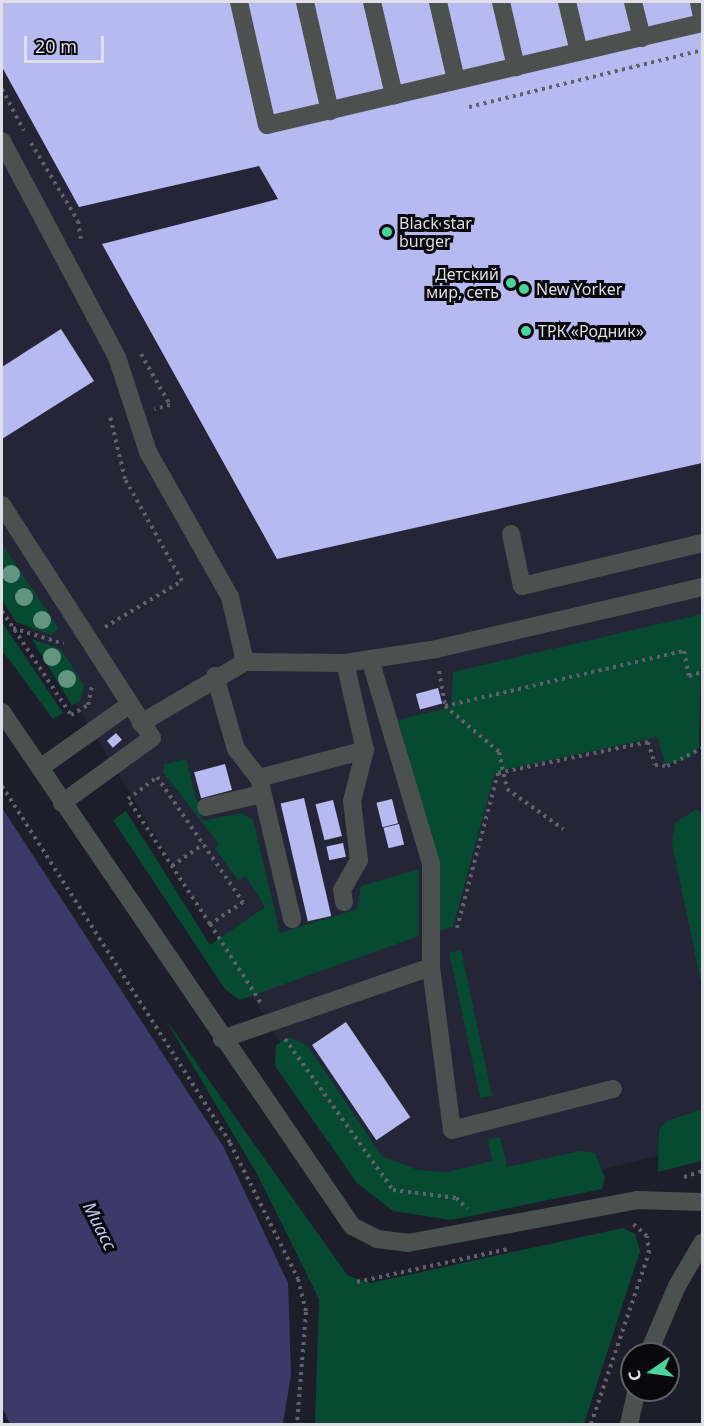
<!DOCTYPE html>
<meta charset="utf-8">
<style>
body{margin:0}
#map{position:relative;width:704px;height:1426px;overflow:hidden;background:#1d1e29;font-family:"Noto Sans",sans-serif}
div>[style]{position:absolute}
[style*='--x']{left:calc(var(--x)*1px);top:calc(var(--y)*1px);width:calc(var(--w)*1px);rotate:calc(var(--a)*1deg)}
.built>*{inset:0;background:#242536}
.green>*{inset:0;background:#074a32;transform-origin:0 0}
.water>*{inset:0;background:#3b3a69}
.building>*{inset:0;background:#b7b9f1;transform-origin:0 0}
.path>*{height:4px;margin-top:-2px;transform-origin:0;background:repeating-linear-gradient(90deg,#5f606a 0 3px,transparent 0 7.5px)}
.minor>*{height:18px;margin:-9px;padding:0 9px;transform-origin:9px;border-radius:9px;background:#4b514e}
.trees>*{width:18px;height:18px;margin:-9px;border-radius:50%;background:#629683}
.dots>*{width:16px;height:16px;translate:-50% -50%;box-sizing:border-box;border:3px solid #08080d;border-radius:50%}
span{translate:-50% -50%;white-space:nowrap;text-align:center;line-height:1.15;-webkit-text-stroke:6px #08080d;paint-order:stroke}
.poi-label{font-size:16px;color:#dedfe7}
.left{translate:0 -50%;text-align:left}
.right{translate:-100% -50%;text-align:right}
.water-label{font-size:18px;color:#c3c5f4;font-style:italic}
.frame{position:absolute;inset:0;border:3px solid #dedfe7;pointer-events:none}
.north{position:absolute;left:620px;top:1342px;width:60px;height:60px;box-sizing:border-box;background:#08080d;border:2px solid #5e5e64;border-radius:50%;rotate:257deg;font-size:16px;font-weight:700;line-height:24px;text-align:center;color:#dedfe7}
.north::after{content:'';display:block;margin:auto;width:21px;height:27px;background:#4ad49c;clip-path:polygon(50% 0,100% 100%,50% 72%,0 100%)}
.scale{position:absolute;left:24px;top:36px;width:80px;height:27px;box-sizing:border-box;border:3px solid #dedfe7;border-top:0;padding-left:8px;font-size:18px;line-height:21px;white-space:nowrap;color:#dedfe7;-webkit-text-stroke:4px #08080d;paint-order:stroke}
</style>
<div id="map">
<div class="built">
<div style="clip-path:polygon(2px 2px,702px 2px,702px 667px,691px 676px,702px 772px,702px 1117px,694px 1146px,517px 1192px,359px 1173px,2px 581px)"></div>
</div>
<div class="green">
<div style="clip-path:polygon(2px 544px,59px 629px,51px 635px,16px 622px,2px 600px)"></div>
<div style="clip-path:polygon(702px 614px,699px 747px,690px 758px,665px 765px,658px 737px,495px 772px,453px 927px,439px 931px,440px 866px,398px 720px,451px 707px,453px 672px)"></div>
<div style="clip-path:polygon(2px 622px,63px 713px,53px 719px,2px 650px)"></div>
<div style="clip-path:polygon(32px 639px,61px 649px,84px 685px,80px 701px,72px 706px)"></div>
<div style="clip-path:polygon(186px 759px,202px 821px,241px 813px,253px 820px,280px 933px,357px 909px,361px 886px,419px 869px,419px 936px,240px 1000px,225px 989px,113px 820px,126px 811px,210px 945px,265px 907px,246px 876px,238px 880px,215px 849px,219px 844px,163px 772px,164px 764px)"></div>
<div style="clip-path:polygon(695px 810px,702px 812px,702px 987px,672px 844px,675px 823px)"></div>
<div style="left:461px;top:950px;width:149px;height:12px;rotate:78deg"></div>
<div style="clip-path:polygon(164px 1017px,348px 1276px,371px 1283px,623px 1228px,635px 1234px,640px 1251px,584px 1424px,315px 1424px,319px 1299px,257px 1174px)"></div>
<div style="clip-path:polygon(289px 1037px,307px 1045px,382px 1156px,418px 1170px,447px 1172px,492px 1161px,488px 1139px,500px 1137px,507px 1167px,580px 1151px,595px 1153px,605px 1178px,602px 1189px,451px 1220px,393px 1211px,357px 1183px,275px 1066px,276px 1045px)"></div>
<div style="clip-path:polygon(702px 1109px,702px 1161px,658px 1172px,659px 1130px,667px 1121px)"></div>
</div>
<div class="water">
<div style="clip-path:polygon(2px 808px,223px 1146px,288px 1283px,291px 1374px,283px 1424px,10px 1424px,2px 1407px)"></div>
</div>
<div class="building">
<div style="clip-path:polygon(702px 2px,702px 463px,277px 559px,102px 244px,278px 199px,259px 166px,79px 207px,2px 67px,2px 3px,7px 2px)"></div>
<div style="clip-path:polygon(61px 329px,94px 381px,2px 439px,2px 367px)"></div>
<div style="left:438px;top:688px;width:16px;height:23px;rotate:75deg"></div>
<div style="left:116px;top:733px;width:9px;height:12px;rotate:49deg"></div>
<div style="left:225px;top:764px;width:27px;height:32px;rotate:75deg"></div>
<div style="left:304px;top:798px;width:121px;height:24px;rotate:77deg"></div>
<div style="left:392px;top:799px;width:25px;height:16px;rotate:76deg"></div>
<div style="left:333px;top:800px;width:37px;height:18px;rotate:76deg"></div>
<div style="left:399px;top:824px;width:21px;height:16px;rotate:76deg"></div>
<div style="left:343px;top:843px;width:14px;height:17px;rotate:78deg"></div>
<div style="left:346px;top:1022px;width:115px;height:41px;rotate:56deg"></div>
</div>
<div class="path">
<div style="--x:2;--y:89;--w:47;--a:62.4"></div>
<div style="--x:469;--y:107;--w:240;--a:-13.7"></div>
<div style="--x:31;--y:143;--w:91;--a:58.9"></div>
<div style="--x:78;--y:221;--w:18;--a:81"></div>
<div style="--x:141;--y:354;--w:59;--a:60.4"></div>
<div style="--x:170;--y:405;--w:16;--a:165"></div>
<div style="--x:2;--y:611;--w:125;--a:56.4"></div>
<div style="--x:71;--y:715;--w:20;--a:-30"></div>
<div style="--x:88;--y:705;--w:19;--a:-78"></div>
<div style="--x:105;--y:627;--w:90;--a:-30.9"></div>
<div style="--x:182;--y:581;--w:117;--a:-119.2"></div>
<div style="--x:125;--y:479;--w:65;--a:-103.4"></div>
<div style="--x:13;--y:628;--w:53;--a:17.4"></div>
<div style="--x:439;--y:671;--w:36;--a:80"></div>
<div style="--x:445;--y:706;--w:71;--a:40.4"></div>
<div style="--x:499;--y:752;--w:38;--a:78"></div>
<div style="--x:507;--y:789;--w:69;--a:35.5"></div>
<div style="--x:445;--y:706;--w:245;--a:-13"></div>
<div style="--x:684;--y:651;--w:25;--a:79"></div>
<div style="--x:689;--y:676;--w:14;--a:-17"></div>
<div style="--x:157;--y:777;--w:152;--a:55.5"></div>
<div style="--x:243;--y:902;--w:40;--a:146"></div>
<div style="--x:210;--y:924;--w:149;--a:-123.3"></div>
<div style="--x:128;--y:799;--w:36;--a:-37"></div>
<div style="--x:2;--y:786;--w:424;--a:57.4"></div>
<div style="--x:230;--y:1143;--w:152;--a:63.4"></div>
<div style="--x:298;--y:1279;--w:34;--a:76"></div>
<div style="--x:306;--y:1312;--w:112;--a:94.6"></div>
<div style="--x:172;--y:866;--w:38;--a:-35"></div>
<div style="--x:210;--y:924;--w:94;--a:57.2"></div>
<div style="--x:457;--y:928;--w:160;--a:-75.2"></div>
<div style="--x:498;--y:773;--w:153;--a:-11.7"></div>
<div style="--x:648;--y:742;--w:24;--a:73"></div>
<div style="--x:655;--y:765;--w:12;--a:5"></div>
<div style="--x:667;--y:766;--w:39;--a:-27"></div>
<div style="--x:285;--y:1039;--w:186;--a:54.4"></div>
<div style="--x:393;--y:1190;--w:64;--a:7.2"></div>
<div style="--x:456;--y:1198;--w:16;--a:43"></div>
<div style="--x:684;--y:1177;--w:19;--a:-18"></div>
<div style="--x:357;--y:1282;--w:155;--a:-12.3"></div>
<div style="--x:591;--y:1424;--w:181;--a:-71.3"></div>
<div style="--x:649;--y:1253;--w:17;--a:-97"></div>
<div style="--x:647;--y:1236;--w:18;--a:-139"></div>
</div>
<div class="minor">
<div style="--x:239;--y:2;--w:126;--a:77.2"></div>
<div style="--x:267;--y:125;--w:447;--a:-13.2"></div>
<div style="--x:305;--y:2;--w:112;--a:77.1"></div>
<div style="--x:372;--y:2;--w:96;--a:76.7"></div>
<div style="--x:438;--y:2;--w:80;--a:77"></div>
<div style="--x:501;--y:2;--w:67;--a:77"></div>
<div style="--x:567;--y:2;--w:51;--a:76.5"></div>
<div style="--x:633;--y:2;--w:37;--a:76"></div>
<div style="--x:699;--y:2;--w:16;--a:79"></div>
<div style="--x:2;--y:141;--w:245;--a:62"></div>
<div style="--x:117;--y:357;--w:100;--a:71.9"></div>
<div style="--x:148;--y:452;--w:167;--a:60.5"></div>
<div style="--x:230;--y:597;--w:67;--a:77"></div>
<div style="--x:245;--y:662;--w:121;--a:149.6"></div>
<div style="--x:2;--y:505;--w:277;--a:57.2"></div>
<div style="--x:152;--y:738;--w:111;--a:144.2"></div>
<div style="--x:511;--y:534;--w:53;--a:78.1"></div>
<div style="--x:522;--y:586;--w:185;--a:-13.4"></div>
<div style="--x:370;--y:659;--w:214;--a:73.4"></div>
<div style="--x:431;--y:864;--w:103;--a:90"></div>
<div style="--x:245;--y:662;--w:100;--a:0.6"></div>
<div style="--x:345;--y:663;--w:92;--a:-8.7"></div>
<div style="--x:436;--y:649;--w:273;--a:-13.1"></div>
<div style="--x:215;--y:676;--w:76;--a:74"></div>
<div style="--x:236;--y:749;--w:37;--a:52"></div>
<div style="--x:259;--y:778;--w:145;--a:76.8"></div>
<div style="--x:2;--y:712;--w:622;--a:55.75"></div>
<div style="--x:352;--y:1226;--w:28;--a:27"></div>
<div style="--x:377;--y:1239;--w:31;--a:7"></div>
<div style="--x:408;--y:1243;--w:233;--a:-10.6"></div>
<div style="--x:637;--y:1200;--w:65;--a:1.8"></div>
<div style="--x:40;--y:768;--w:109;--a:-35.3"></div>
<div style="--x:259;--y:778;--w:110;--a:-14.8"></div>
<div style="--x:206;--y:807;--w:57;--a:-13.1"></div>
<div style="--x:344;--y:902;--w:12;--a:-99"></div>
<div style="--x:342;--y:890;--w:34;--a:-60"></div>
<div style="--x:359;--y:860;--w:59;--a:-96.8"></div>
<div style="--x:352;--y:801;--w:53;--a:-75.7"></div>
<div style="--x:365;--y:750;--w:89;--a:-102.9"></div>
<div style="--x:222;--y:1039;--w:221;--a:-19"></div>
<div style="--x:431;--y:967;--w:164;--a:82.7"></div>
<div style="--x:452;--y:1130;--w:166;--a:-14.3"></div>
<div style="--x:648;--y:1354;--w:74;--a:-66.9"></div>
<div style="--x:677;--y:1286;--w:50;--a:-59.8"></div>
<div style="--x:629;--y:1424;--w:35;--a:-77"></div>
</div>
<div class="trees">
<div style="left:11px;top:574px"></div>
<div style="left:24px;top:597px"></div>
<div style="left:42px;top:620px"></div>
<div style="left:52px;top:657px"></div>
<div style="left:67px;top:679px"></div>
</div>
<div class="dots">
<div style="left:387px;top:232px;background:#4ad49c"></div>
<div style="left:511px;top:283px;background:#4ad49c"></div>
<div style="left:524px;top:289px;background:#4ad49c"></div>
<div style="left:526px;top:331px;background:#4ad49c"></div>
</div>
<div class="poi-label">
<span class="left" style="left:399px;top:232px">Black star<br>burger</span>
<span class="right" style="left:499px;top:283px">Детский<br>мир, сеть</span>
<span class="left" style="left:536px;top:289px">New Yorker</span>
<span class="left" style="left:538px;top:331px">ТРК «Родник»</span>
</div>
<div class="water-label">
<span style="left:100px;top:1226px;rotate:63deg">Миасс</span>
</div>
<div class="frame"></div>
<div class="north">С</div>
<div class="scale">20 m</div>
</div>
